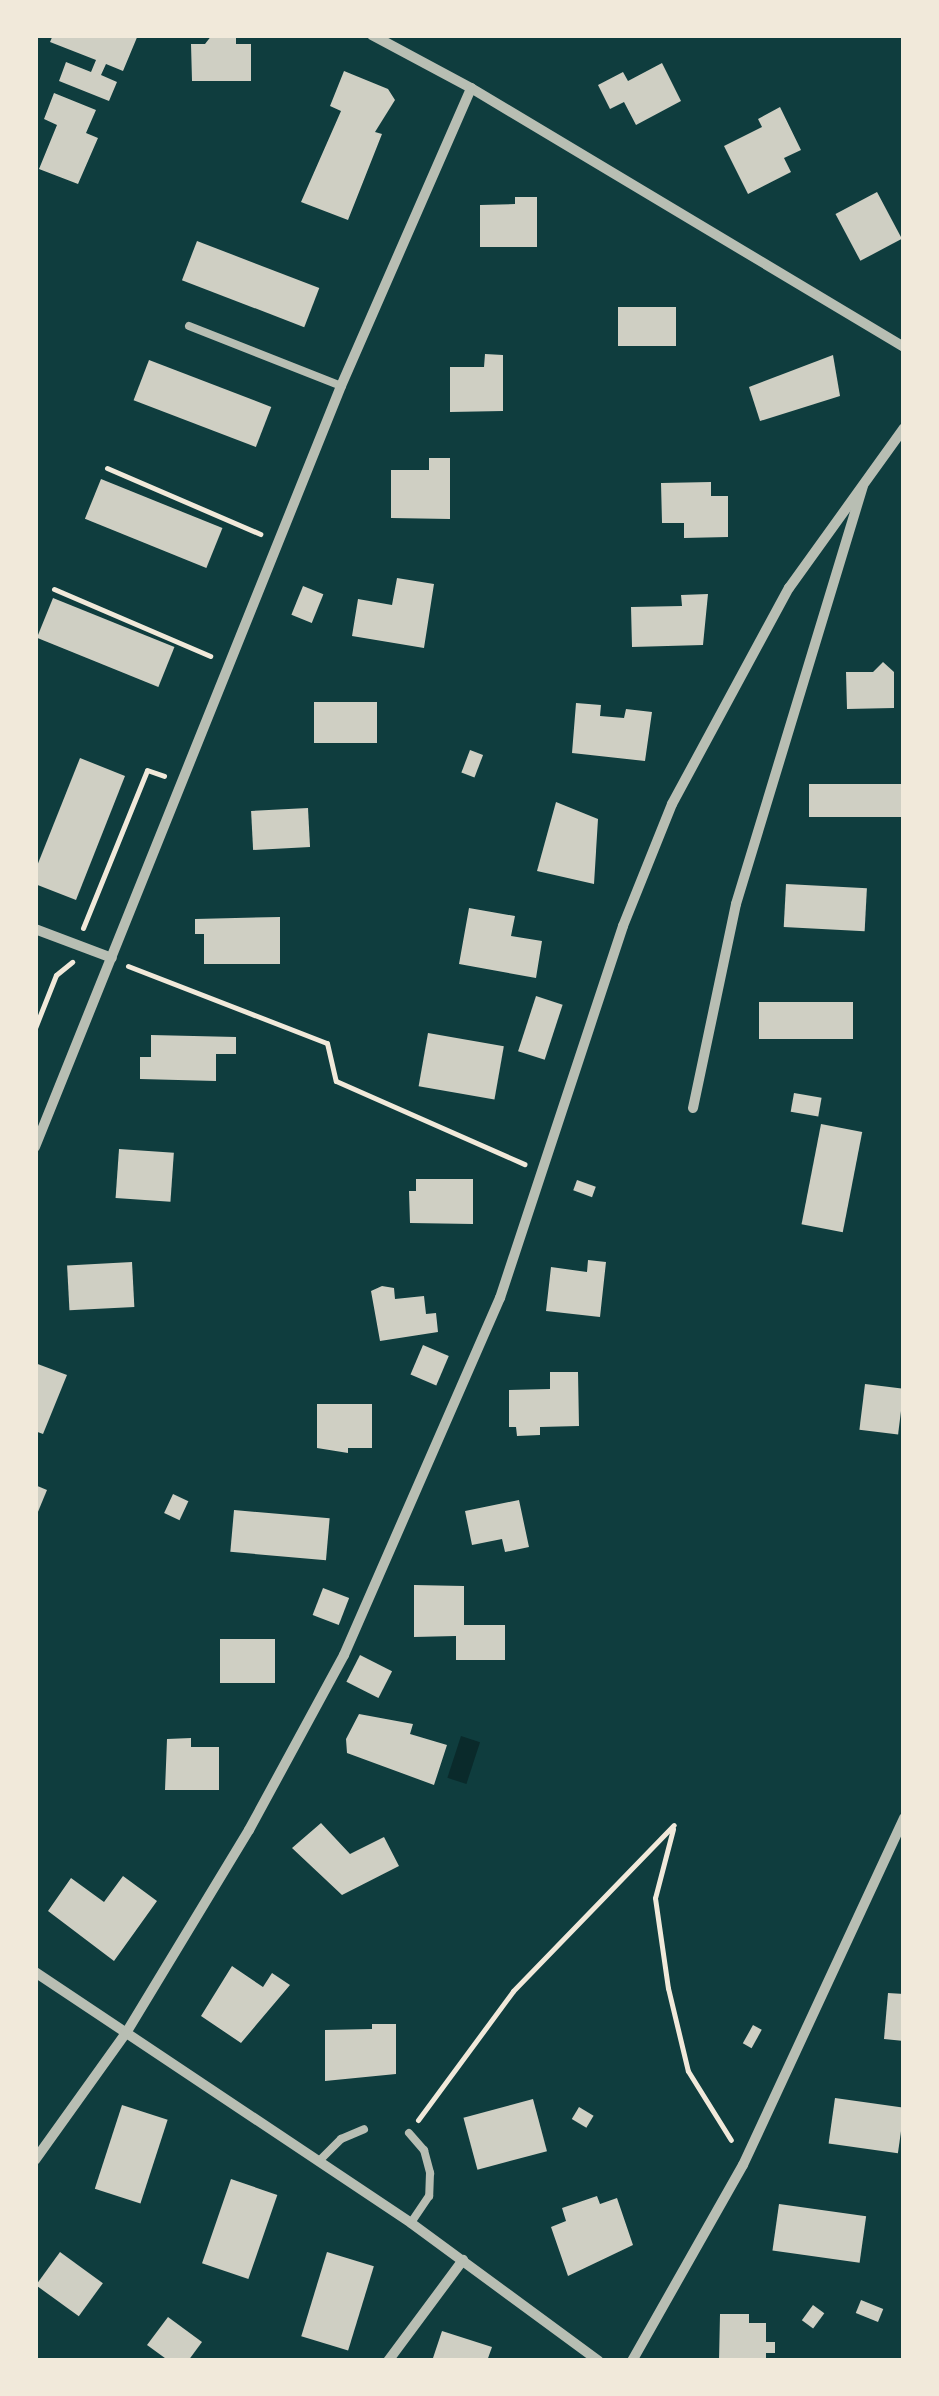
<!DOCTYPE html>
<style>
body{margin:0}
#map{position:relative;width:939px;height:2396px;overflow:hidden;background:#0f3d3e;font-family:Rubik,sans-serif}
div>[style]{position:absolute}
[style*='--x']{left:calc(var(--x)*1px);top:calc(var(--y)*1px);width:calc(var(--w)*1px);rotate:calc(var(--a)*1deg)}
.water>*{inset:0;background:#0a2a2b;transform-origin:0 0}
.building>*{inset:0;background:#cfcfc3;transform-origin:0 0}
.path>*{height:5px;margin:-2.5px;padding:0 2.5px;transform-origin:2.5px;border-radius:2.5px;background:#f1e9da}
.service>*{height:8px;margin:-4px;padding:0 4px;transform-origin:4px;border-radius:4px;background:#b8beb3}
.minor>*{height:10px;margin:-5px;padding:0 5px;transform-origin:5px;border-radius:5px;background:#b8beb3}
span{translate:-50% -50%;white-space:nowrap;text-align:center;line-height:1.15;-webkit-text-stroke:8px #f1e9da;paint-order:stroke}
.frame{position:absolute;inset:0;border:38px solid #f1e9da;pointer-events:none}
</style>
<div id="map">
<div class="water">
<div style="left:461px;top:1736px;width:20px;height:44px;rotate:18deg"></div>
</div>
<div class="building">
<div style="clip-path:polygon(53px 35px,138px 35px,123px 71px,106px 64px,101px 75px,117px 82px,109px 101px,59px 81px,66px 62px,91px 72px,96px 60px,50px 42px)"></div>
<div style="clip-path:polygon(212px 35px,236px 35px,236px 44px,251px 44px,251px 81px,192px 81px,191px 44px,205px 44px)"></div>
<div style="clip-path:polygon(662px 63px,681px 101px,636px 125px,624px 102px,610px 109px,598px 85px,623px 72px,628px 81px)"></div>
<div style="clip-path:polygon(344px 71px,388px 89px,395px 100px,375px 132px,382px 134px,348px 220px,301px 202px,341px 111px,330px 106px)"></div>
<div style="clip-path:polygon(54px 93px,96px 110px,86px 133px,98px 138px,78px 184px,39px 169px,57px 125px,44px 119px)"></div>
<div style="clip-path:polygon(780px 107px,801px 150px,784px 158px,791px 172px,748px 194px,724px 146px,762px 127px,758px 119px)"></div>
<div style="left:877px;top:192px;width:53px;height:47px;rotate:62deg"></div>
<div style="clip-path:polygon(515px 197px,537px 197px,537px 247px,480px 247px,480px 205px,515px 204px)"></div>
<div style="left:197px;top:241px;width:131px;height:42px;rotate:21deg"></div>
<div style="left:676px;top:307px;width:39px;height:58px;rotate:90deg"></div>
<div style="clip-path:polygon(485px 354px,503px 355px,503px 411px,450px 412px,450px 367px,484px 367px)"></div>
<div style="clip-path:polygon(833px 355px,840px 396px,760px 421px,749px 387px)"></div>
<div style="left:149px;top:360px;width:131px;height:43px;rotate:21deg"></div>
<div style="clip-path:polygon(429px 458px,450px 458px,450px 519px,391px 518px,391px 470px,429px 470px)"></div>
<div style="left:101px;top:479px;width:131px;height:43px;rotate:22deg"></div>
<div style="clip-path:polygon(711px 482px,711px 496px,728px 496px,728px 537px,684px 538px,684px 523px,662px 523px,661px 483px)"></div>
<div style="clip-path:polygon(397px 578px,434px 584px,424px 648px,352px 636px,358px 599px,392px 605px)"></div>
<div style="left:303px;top:586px;width:22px;height:31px;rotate:22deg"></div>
<div style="clip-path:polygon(708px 594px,703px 645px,632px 647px,631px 607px,682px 606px,681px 595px)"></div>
<div style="left:53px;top:598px;width:131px;height:43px;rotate:22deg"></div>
<div style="clip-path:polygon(883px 662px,894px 672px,894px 708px,847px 709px,846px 672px,873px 672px)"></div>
<div style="left:377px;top:702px;width:41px;height:63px;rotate:90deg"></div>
<div style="clip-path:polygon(576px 703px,601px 705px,600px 716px,624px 718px,626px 709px,652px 712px,645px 761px,572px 753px)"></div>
<div style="left:470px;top:750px;width:14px;height:24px;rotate:21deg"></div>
<div style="clip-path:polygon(80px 758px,125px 776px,76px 900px,35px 884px,35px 871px)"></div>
<div style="left:904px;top:784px;width:33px;height:95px;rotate:90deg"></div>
<div style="clip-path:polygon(556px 802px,598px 819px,594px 884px,537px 871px)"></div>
<div style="left:308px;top:808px;width:39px;height:57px;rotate:87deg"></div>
<div style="left:786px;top:884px;width:81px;height:43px;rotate:3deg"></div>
<div style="clip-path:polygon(469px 908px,515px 916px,511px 936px,542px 941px,536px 978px,459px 964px)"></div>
<div style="clip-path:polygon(280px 917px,280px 964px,204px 964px,204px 934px,195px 934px,195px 919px)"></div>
<div style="left:536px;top:996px;width:28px;height:58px;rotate:18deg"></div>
<div style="left:759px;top:1002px;width:94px;height:37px"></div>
<div style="left:428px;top:1033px;width:77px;height:54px;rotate:10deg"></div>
<div style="clip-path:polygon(151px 1035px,236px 1037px,236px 1054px,216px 1054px,216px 1081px,140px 1079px,140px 1057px,151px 1057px)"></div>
<div style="left:794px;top:1093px;width:28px;height:19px;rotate:10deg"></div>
<div style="left:821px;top:1124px;width:42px;height:102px;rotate:11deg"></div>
<div style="left:119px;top:1149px;width:55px;height:49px;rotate:4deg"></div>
<div style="clip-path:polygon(416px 1179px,473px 1179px,473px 1224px,410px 1223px,409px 1191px,416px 1191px)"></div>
<div style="left:577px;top:1180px;width:20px;height:11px;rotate:20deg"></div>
<div style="clip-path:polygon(588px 1260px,606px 1262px,600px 1317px,546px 1311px,551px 1267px,587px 1272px)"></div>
<div style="left:132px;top:1262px;width:45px;height:65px;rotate:87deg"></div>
<div style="clip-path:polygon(382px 1286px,394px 1288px,395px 1299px,424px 1296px,426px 1314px,436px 1313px,438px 1332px,380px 1341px,371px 1291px)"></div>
<div style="left:423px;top:1345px;width:28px;height:32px;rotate:23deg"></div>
<div style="clip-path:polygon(35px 1363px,67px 1375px,43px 1434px,35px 1431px)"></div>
<div style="clip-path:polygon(550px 1372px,578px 1372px,579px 1426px,540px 1427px,540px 1435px,517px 1436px,516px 1427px,509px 1427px,509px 1390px,550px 1389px)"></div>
<div style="left:865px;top:1384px;width:39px;height:46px;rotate:7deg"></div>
<div style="clip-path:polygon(317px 1404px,372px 1404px,372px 1448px,348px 1448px,348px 1453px,317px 1448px)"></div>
<div style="clip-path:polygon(35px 1485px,47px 1490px,35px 1519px)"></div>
<div style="left:173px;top:1494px;width:17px;height:21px;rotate:25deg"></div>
<div style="clip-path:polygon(519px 1500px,529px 1547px,505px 1552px,502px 1539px,472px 1545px,465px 1511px)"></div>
<div style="left:234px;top:1510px;width:96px;height:42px;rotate:5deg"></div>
<div style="clip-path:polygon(414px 1585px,464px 1586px,464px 1625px,505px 1625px,505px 1660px,456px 1660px,456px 1636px,414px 1637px)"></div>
<div style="left:323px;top:1588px;width:28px;height:29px;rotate:21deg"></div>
<div style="left:220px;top:1639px;width:55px;height:44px"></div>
<div style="left:360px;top:1655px;width:36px;height:30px;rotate:27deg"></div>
<div style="clip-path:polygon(359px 1714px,413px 1724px,410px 1734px,447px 1745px,434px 1785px,347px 1753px,346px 1739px)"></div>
<div style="clip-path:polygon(191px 1738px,191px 1747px,219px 1747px,219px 1790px,165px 1790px,167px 1739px)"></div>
<div style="clip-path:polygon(321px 1823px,350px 1854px,384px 1837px,399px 1866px,342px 1895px,292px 1848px)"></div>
<div style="clip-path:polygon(123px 1876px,157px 1901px,114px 1961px,48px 1911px,71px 1878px,104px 1902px)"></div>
<div style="clip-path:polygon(232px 1966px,263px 1987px,272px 1973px,290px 1985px,241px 2043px,201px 2016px)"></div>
<div style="clip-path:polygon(888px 1993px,904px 1994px,904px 2041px,884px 2039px)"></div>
<div style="clip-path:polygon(372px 2024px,396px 2024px,396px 2074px,325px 2081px,325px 2030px,372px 2029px)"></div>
<div style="left:753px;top:2025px;width:10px;height:21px;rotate:29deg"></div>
<div style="left:835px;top:2098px;width:70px;height:46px;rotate:8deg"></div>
<div style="left:533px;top:2099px;width:54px;height:72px;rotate:75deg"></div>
<div style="left:122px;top:2105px;width:48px;height:88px;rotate:18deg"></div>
<div style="left:579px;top:2107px;width:17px;height:14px;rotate:31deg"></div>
<div style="left:231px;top:2179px;width:49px;height:89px;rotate:19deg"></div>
<div style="clip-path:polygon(597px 2196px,600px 2204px,617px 2198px,633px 2245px,568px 2276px,551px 2227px,566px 2221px,562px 2208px)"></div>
<div style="left:779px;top:2204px;width:88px;height:47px;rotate:8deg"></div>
<div style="left:60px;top:2252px;width:53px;height:41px;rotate:36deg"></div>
<div style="left:327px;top:2252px;width:49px;height:88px;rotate:17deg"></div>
<div style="left:861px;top:2300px;width:24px;height:14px;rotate:22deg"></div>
<div style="left:813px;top:2305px;width:14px;height:19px;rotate:36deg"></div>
<div style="clip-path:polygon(720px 2314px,749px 2314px,749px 2323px,766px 2323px,766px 2342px,775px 2342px,775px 2353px,766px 2353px,766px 2361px,719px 2361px)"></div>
<div style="clip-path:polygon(168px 2317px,202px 2342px,188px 2361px,169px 2361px,147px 2345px)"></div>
<div style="clip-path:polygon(442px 2331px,492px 2347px,487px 2361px,432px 2361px)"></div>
</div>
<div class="path">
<div style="--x:107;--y:468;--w:167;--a:23.3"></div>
<div style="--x:54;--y:589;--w:170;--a:23.2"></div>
<div style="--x:83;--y:928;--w:170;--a:-67.9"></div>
<div style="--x:147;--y:770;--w:18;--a:19"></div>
<div style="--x:128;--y:966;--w:213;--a:21.2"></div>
<div style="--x:327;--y:1043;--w:39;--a:77"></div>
<div style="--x:336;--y:1081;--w:206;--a:23.8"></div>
<div style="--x:35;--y:1028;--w:57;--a:-68.4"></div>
<div style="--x:56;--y:975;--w:21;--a:-39"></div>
<div style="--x:673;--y:1829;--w:71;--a:104.6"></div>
<div style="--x:655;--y:1898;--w:91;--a:81.8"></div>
<div style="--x:668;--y:1988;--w:85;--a:76.5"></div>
<div style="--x:688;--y:2071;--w:81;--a:58.1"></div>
<div style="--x:418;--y:2120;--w:160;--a:-53.6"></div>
<div style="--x:513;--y:1991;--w:231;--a:-45.9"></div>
</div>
<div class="service">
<div style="--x:189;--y:326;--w:163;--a:21.5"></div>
<div style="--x:409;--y:2133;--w:23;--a:49"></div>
<div style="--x:424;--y:2150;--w:24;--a:75"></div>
<div style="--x:430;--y:2173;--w:23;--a:92"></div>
<div style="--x:429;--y:2196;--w:32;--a:124"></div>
<div style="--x:319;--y:2161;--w:31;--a:-45"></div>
<div style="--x:341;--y:2139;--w:25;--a:-23"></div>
</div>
<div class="minor">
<div style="--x:372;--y:35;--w:112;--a:28.2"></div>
<div style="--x:471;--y:88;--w:505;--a:30.89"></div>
<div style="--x:35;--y:929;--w:82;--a:20.6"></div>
<div style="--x:693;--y:1108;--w:208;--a:-78.1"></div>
<div style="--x:736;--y:904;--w:436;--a:-73.1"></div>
<div style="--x:35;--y:1147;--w:820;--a:-68.09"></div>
<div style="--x:341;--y:386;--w:325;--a:-66.4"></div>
<div style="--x:35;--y:1972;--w:452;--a:33.7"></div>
<div style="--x:411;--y:2223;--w:233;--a:36.3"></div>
<div style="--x:35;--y:2160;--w:156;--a:-54.4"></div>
<div style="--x:126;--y:2033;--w:237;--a:-58.8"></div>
<div style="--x:249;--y:1830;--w:199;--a:-61.5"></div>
<div style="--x:344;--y:1655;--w:390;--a:-66.4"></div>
<div style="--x:500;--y:1298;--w:392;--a:-71.7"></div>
<div style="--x:623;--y:926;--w:131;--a:-68.1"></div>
<div style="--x:672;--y:804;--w:246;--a:-61.6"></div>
<div style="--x:789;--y:588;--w:197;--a:-54.3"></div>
<div style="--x:388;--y:2361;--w:126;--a:-53.4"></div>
<div style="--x:632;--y:2361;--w:225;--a:-60.5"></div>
<div style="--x:743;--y:2165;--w:383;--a:-65.1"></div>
</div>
<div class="frame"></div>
</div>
